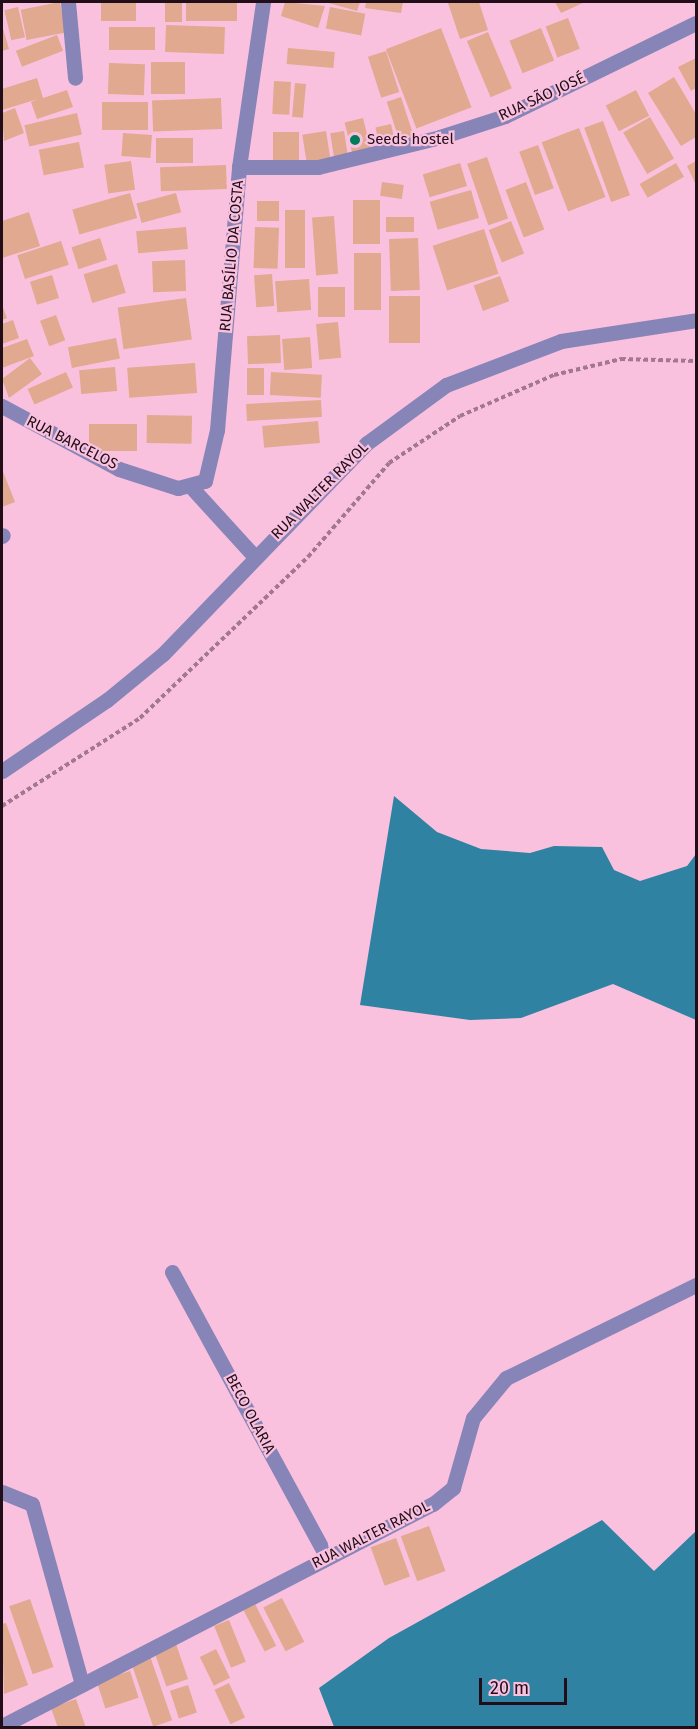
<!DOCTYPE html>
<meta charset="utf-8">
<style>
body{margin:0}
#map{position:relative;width:698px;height:1729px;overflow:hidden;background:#fac1de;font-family:"Fira Sans",sans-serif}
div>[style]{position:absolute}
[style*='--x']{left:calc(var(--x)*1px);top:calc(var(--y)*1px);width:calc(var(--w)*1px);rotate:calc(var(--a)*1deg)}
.water>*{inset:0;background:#2f82a1}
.building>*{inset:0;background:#e1a98f;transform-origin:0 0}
.path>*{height:4px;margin-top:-2px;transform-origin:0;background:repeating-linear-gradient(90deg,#a2788e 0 4.5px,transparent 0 7.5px)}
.minor>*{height:15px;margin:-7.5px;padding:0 7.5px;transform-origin:7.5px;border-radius:7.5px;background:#8784b8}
.tertiary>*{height:15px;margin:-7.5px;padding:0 7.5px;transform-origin:7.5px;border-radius:7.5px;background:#8784b8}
.dots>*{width:16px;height:16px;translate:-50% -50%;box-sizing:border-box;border:3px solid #fac1de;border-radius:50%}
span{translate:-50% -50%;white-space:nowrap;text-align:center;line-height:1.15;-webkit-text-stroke:4.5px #fac1de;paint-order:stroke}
.street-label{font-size:15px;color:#210e19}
.poi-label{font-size:15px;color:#210e19}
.left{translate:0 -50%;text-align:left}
.frame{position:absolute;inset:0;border:3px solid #210e19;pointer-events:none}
.scale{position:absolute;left:479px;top:1678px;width:88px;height:27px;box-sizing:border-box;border:3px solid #210e19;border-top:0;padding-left:8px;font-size:18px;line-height:21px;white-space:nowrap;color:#210e19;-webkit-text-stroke:4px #fac1de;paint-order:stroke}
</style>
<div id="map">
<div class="water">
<div style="clip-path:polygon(394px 796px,437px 832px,481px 849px,530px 853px,554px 846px,602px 847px,614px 870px,640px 881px,687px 866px,696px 854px,696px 1020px,613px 984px,521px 1018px,470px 1020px,360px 1005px)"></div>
<div style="clip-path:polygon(602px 1520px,654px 1571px,696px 1531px,696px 1727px,334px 1727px,319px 1688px,389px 1638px)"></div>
</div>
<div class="building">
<div style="left:60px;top:2px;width:31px;height:40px;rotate:79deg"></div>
<div style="left:101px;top:2px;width:35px;height:19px"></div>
<div style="left:165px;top:2px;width:17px;height:20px"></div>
<div style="left:186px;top:2px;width:51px;height:19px"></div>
<div style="clip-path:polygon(285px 2px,325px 6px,318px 28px,281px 16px)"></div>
<div style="clip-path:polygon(325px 2px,360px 2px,357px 11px)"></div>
<div style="clip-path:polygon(366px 2px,403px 2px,401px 13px,365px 8px)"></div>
<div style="clip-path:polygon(479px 2px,488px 30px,460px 39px,448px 3px)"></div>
<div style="clip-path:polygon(555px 2px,585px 2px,561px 13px)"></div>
<div style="left:18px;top:7px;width:31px;height:14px;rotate:77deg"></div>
<div style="left:330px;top:7px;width:36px;height:22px;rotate:11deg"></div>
<div style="left:568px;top:18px;width:33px;height:24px;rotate:69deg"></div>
<div style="clip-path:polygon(2px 25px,9px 49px,2px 51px)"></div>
<div style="left:166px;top:25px;width:59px;height:27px;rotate:2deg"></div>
<div style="left:155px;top:27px;width:23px;height:46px;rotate:90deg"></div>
<div style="left:441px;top:28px;width:85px;height:59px;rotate:69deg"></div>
<div style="left:541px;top:28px;width:35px;height:34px;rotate:68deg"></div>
<div style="left:488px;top:32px;width:61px;height:23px;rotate:67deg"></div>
<div style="left:57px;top:35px;width:17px;height:44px;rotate:69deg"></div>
<div style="left:288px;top:48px;width:47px;height:16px;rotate:5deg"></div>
<div style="left:386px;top:51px;width:43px;height:19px;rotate:72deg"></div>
<div style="clip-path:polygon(696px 58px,696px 88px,691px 91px,678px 67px)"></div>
<div style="left:151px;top:62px;width:34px;height:32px"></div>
<div style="left:109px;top:63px;width:36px;height:31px;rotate:2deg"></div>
<div style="clip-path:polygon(674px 77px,696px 114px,696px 137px,681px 146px,648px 93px)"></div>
<div style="clip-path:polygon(37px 78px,43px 98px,67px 90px,73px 107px,37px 119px,31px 102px,38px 99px,2px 110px,2px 89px)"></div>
<div style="left:274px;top:81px;width:17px;height:33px;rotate:3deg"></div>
<div style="left:295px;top:83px;width:11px;height:34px;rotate:5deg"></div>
<div style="left:636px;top:90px;width:29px;height:34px;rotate:63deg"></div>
<div style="left:401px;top:97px;width:41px;height:15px;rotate:72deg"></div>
<div style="left:221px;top:98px;width:31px;height:69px;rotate:88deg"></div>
<div style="left:102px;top:102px;width:46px;height:28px"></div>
<div style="clip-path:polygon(15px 108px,24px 133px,4px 141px,2px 113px)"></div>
<div style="left:77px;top:113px;width:22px;height:54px;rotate:77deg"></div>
<div style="left:650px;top:117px;width:48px;height:31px;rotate:60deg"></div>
<div style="left:363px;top:118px;width:33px;height:19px;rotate:76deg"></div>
<div style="left:603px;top:121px;width:79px;height:20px;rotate:70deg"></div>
<div style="left:391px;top:124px;width:22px;height:16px;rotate:77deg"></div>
<div style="left:579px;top:128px;width:74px;height:40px;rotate:69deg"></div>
<div style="left:326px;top:131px;width:30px;height:24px;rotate:81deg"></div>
<div style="left:344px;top:131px;width:26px;height:14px;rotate:81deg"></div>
<div style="left:273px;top:132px;width:26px;height:33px"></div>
<div style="left:123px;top:133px;width:29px;height:23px;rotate:4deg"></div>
<div style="left:193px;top:138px;width:25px;height:37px;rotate:90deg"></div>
<div style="left:79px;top:142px;width:26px;height:41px;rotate:79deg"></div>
<div style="left:538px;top:145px;width:46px;height:20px;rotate:70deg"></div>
<div style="left:487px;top:157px;width:65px;height:21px;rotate:71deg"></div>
<div style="left:131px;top:161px;width:29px;height:27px;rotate:82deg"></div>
<div style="clip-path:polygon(696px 161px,696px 185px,687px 166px)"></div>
<div style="left:460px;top:163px;width:24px;height:39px;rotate:73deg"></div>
<div style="left:676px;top:163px;width:16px;height:42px;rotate:60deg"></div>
<div style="left:226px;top:165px;width:24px;height:66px;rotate:88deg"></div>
<div style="left:382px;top:182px;width:22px;height:14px;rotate:8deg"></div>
<div style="left:526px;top:182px;width:51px;height:22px;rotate:69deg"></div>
<div style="left:471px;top:190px;width:29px;height:43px;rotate:74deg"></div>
<div style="left:130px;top:193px;width:26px;height:60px;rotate:74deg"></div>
<div style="left:176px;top:193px;width:20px;height:41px;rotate:75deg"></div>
<div style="left:353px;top:200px;width:27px;height:44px"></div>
<div style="left:257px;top:201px;width:22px;height:20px"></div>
<div style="left:285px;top:210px;width:20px;height:58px"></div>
<div style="clip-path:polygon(29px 212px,40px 246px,2px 258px,2px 221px)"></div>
<div style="left:334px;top:216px;width:58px;height:22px;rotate:86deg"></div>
<div style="left:386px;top:217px;width:28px;height:15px"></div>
<div style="left:511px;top:221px;width:35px;height:24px;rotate:68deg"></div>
<div style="left:186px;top:227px;width:22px;height:50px;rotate:85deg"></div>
<div style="left:255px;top:227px;width:24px;height:41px;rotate:2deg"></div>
<div style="left:484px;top:229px;width:47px;height:54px;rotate:72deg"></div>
<div style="left:100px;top:238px;width:23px;height:30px;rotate:72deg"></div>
<div style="left:418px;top:238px;width:52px;height:29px;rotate:88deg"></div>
<div style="left:61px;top:241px;width:25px;height:46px;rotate:72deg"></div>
<div style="left:354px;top:253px;width:27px;height:57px"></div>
<div style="left:185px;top:260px;width:31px;height:33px;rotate:88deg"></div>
<div style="left:117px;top:264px;width:30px;height:35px;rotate:73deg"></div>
<div style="left:272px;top:274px;width:32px;height:18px;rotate:86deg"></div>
<div style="left:52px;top:275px;width:24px;height:23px;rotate:73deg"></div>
<div style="left:500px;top:276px;width:27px;height:28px;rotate:70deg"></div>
<div style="left:309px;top:279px;width:31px;height:34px;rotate:86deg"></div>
<div style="left:345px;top:287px;width:30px;height:27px;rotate:90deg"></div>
<div style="left:389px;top:296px;width:31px;height:47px"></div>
<div style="left:186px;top:298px;width:42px;height:69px;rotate:82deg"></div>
<div style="clip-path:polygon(2px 305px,7px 318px,2px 320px)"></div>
<div style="left:56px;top:315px;width:27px;height:17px;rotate:70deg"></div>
<div style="clip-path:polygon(13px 320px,19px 338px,2px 344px,2px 324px)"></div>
<div style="left:338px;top:322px;width:36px;height:22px;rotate:85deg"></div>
<div style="left:280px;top:335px;width:28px;height:33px;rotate:88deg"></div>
<div style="left:310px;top:337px;width:31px;height:28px;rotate:86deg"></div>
<div style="left:116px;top:338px;width:21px;height:49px;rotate:79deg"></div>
<div style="clip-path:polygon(27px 339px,34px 356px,2px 368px,2px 348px)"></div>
<div style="clip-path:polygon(30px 358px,42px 374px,9px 398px,2px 379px)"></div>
<div style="left:195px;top:363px;width:30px;height:68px;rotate:86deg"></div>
<div style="left:115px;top:367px;width:24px;height:36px;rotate:85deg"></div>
<div style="left:247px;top:368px;width:17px;height:27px"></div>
<div style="left:66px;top:372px;width:17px;height:42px;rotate:66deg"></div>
<div style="left:271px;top:372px;width:51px;height:23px;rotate:3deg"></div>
<div style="left:321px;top:400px;width:17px;height:75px;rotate:87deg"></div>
<div style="left:147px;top:415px;width:45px;height:28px;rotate:1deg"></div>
<div style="left:318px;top:421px;width:22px;height:56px;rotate:85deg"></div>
<div style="left:89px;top:424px;width:48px;height:27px"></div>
<div style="clip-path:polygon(2px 469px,15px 502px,2px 507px)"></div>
<div style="left:429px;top:1526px;width:48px;height:30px;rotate:70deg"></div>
<div style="left:396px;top:1538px;width:41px;height:27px;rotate:70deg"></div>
<div style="left:282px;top:1598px;width:49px;height:21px;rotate:63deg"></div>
<div style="left:30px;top:1599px;width:72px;height:22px;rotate:71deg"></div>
<div style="left:254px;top:1602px;width:49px;height:13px;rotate:63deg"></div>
<div style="left:229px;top:1620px;width:45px;height:16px;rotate:68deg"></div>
<div style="clip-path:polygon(6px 1623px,28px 1685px,4px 1694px,2px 1624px)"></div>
<div style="left:176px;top:1644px;width:37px;height:23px;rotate:71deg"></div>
<div style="left:216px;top:1649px;width:32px;height:18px;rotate:64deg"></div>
<div style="left:150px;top:1656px;width:68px;height:20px;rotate:71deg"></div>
<div style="left:130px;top:1671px;width:28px;height:35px;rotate:72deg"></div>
<div style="left:229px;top:1683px;width:38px;height:16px;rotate:65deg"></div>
<div style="left:188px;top:1685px;width:29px;height:19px;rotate:72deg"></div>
<div style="clip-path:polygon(76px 1699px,86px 1728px,58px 1728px,51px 1708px)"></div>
</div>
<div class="path">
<div style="--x:2;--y:806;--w:164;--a:-32.5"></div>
<div style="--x:140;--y:718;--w:233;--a:-43.8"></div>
<div style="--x:308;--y:557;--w:124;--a:-49.2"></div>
<div style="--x:389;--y:463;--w:85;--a:-33.5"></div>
<div style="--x:460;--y:416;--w:103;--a:-23.6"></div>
<div style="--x:554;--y:375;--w:69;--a:-13.4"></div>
<div style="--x:621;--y:359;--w:75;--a:1.5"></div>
</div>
<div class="minor">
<div style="--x:68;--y:2;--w:76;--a:84.7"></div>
<div style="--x:239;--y:167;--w:79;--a:0"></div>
<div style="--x:318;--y:167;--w:126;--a:-13.8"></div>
<div style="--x:440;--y:137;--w:68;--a:-17.9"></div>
<div style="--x:505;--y:116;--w:212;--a:-26"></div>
<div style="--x:2;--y:406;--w:133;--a:28.3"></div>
<div style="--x:119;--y:469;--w:62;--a:17.9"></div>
<div style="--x:178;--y:488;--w:28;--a:-15"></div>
<div style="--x:205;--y:481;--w:52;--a:-76.8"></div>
<div style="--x:217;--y:430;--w:264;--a:-85.2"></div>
<div style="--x:239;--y:167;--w:167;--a:-81.7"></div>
<div style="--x:192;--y:488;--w:93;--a:47.6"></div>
<div style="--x:2;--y:536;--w:1;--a:-45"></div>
<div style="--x:172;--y:1272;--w:324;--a:61.5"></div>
<div style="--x:2;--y:1492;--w:32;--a:22"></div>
<div style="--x:32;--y:1504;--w:187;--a:74.5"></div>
<div style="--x:2;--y:1726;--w:485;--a:-27.3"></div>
<div style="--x:433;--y:1504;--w:26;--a:-39"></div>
<div style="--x:453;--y:1488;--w:73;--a:-74.1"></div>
<div style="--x:473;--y:1418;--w:52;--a:-50.5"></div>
<div style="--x:506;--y:1378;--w:212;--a:-26.1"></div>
</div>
<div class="tertiary">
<div style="--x:2;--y:771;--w:127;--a:-34.1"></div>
<div style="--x:107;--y:700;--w:72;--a:-39.4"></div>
<div style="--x:163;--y:654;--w:293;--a:-46"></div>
<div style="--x:367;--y:443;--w:98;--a:-36.3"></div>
<div style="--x:446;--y:385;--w:123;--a:-20.9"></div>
<div style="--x:561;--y:341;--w:137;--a:-8.8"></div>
</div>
<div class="dots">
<div style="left:355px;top:140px;background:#007c5b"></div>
</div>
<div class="street-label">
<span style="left:542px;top:97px;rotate:-25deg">RUA SÃO JOSÉ</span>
<span style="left:232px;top:256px;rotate:-85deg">RUA BASÍLIO DA COSTA</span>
<span style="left:72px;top:443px;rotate:27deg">RUA BARCELOS</span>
<span style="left:320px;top:491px;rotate:-45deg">RUA WALTER RAYOL</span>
<span style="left:250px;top:1414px;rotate:62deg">BECO OLARIA</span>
<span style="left:371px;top:1535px;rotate:-27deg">RUA WALTER RAYOL</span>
</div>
<div class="poi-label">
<span class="left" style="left:367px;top:140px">Seeds hostel</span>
</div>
<div class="frame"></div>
<div class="scale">20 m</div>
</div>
